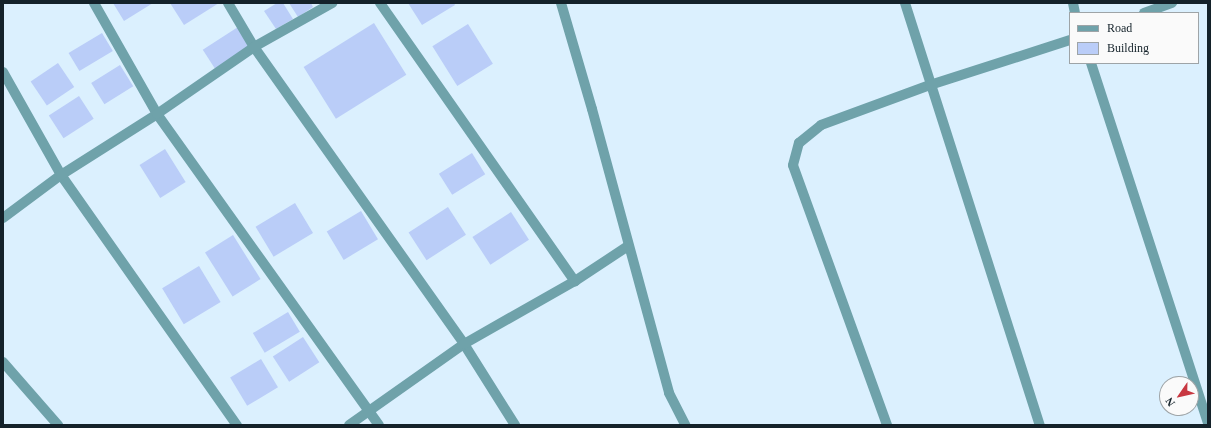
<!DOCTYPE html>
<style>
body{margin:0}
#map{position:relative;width:1211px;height:428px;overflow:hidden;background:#dbf0fe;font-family:"Times New Roman",serif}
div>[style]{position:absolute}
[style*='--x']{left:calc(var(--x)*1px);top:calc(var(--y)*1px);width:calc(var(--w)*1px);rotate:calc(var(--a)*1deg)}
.building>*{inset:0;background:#bacdf8;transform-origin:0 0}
.street>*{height:10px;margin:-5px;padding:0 5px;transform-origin:5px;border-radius:5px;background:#6fa2aa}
span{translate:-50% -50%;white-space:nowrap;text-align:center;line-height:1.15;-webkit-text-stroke:3px #fafafa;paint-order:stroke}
.frame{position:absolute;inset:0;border:4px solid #14222a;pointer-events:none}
.legend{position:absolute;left:1069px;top:12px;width:130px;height:52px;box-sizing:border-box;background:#fafafa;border:1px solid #9ea4a7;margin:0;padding:5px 7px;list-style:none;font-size:12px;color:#14222a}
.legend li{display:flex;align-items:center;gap:8px;height:20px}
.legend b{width:20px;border:1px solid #9ea4a7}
.north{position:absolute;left:1159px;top:376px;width:40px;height:40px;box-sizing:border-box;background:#fafafa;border:1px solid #9ea4a7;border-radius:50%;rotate:236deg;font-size:11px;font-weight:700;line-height:16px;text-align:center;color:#14222a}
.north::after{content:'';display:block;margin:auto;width:14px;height:18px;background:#c83841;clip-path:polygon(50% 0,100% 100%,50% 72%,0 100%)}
</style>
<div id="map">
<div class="building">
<div style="clip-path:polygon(113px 3px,153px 3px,124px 21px)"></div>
<div style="clip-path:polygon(170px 3px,219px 3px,184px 25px)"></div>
<div style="clip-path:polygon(277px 3px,283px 3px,293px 19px,276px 29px,264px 11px)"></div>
<div style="clip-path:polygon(289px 3px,311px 3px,313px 7px,298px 17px)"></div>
<div style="clip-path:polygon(408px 3px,454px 3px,455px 5px,422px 25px)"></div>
<div style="left:374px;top:23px;width:61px;height:83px;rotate:58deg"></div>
<div style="left:468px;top:24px;width:47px;height:42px;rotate:58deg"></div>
<div style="left:238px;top:27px;width:24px;height:42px;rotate:57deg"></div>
<div style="left:102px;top:33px;width:21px;height:39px;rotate:59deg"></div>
<div style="left:58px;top:63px;width:29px;height:33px;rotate:56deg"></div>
<div style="left:120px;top:65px;width:25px;height:34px;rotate:58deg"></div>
<div style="left:79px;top:96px;width:27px;height:36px;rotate:57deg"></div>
<div style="left:165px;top:149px;width:39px;height:30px;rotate:58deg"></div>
<div style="left:472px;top:153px;width:25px;height:39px;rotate:58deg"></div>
<div style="left:295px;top:203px;width:35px;height:46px;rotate:59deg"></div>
<div style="left:448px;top:207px;width:33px;height:47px;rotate:57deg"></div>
<div style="left:361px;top:211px;width:33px;height:40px;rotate:59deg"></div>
<div style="left:511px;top:212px;width:33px;height:46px;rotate:57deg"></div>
<div style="left:233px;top:235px;width:52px;height:33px;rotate:58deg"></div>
<div style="left:199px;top:266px;width:42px;height:43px;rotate:59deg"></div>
<div style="left:288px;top:312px;width:23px;height:41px;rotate:59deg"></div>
<div style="left:303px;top:337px;width:30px;height:36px;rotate:57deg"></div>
<div style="left:261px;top:359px;width:33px;height:36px;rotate:59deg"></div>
</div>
<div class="street">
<div style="--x:94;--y:3;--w:128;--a:60.4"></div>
<div style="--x:157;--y:114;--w:382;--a:54.5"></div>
<div style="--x:228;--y:3;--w:51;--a:59.4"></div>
<div style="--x:254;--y:47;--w:364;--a:54.7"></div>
<div style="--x:464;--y:344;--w:96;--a:57.8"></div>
<div style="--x:380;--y:3;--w:340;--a:55"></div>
<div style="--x:561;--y:3;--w:110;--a:73.7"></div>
<div style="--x:592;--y:109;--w:294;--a:74.8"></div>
<div style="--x:669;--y:393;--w:36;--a:63"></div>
<div style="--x:905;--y:3;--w:443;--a:72.3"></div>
<div style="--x:1073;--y:3;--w:10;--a:79"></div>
<div style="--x:1144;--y:13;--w:30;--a:-20"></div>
<div style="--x:1091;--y:63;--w:379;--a:72"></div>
<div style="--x:3;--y:72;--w:118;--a:60.6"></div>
<div style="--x:61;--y:175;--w:306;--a:54.9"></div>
<div style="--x:3;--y:218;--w:72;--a:-36.6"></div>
<div style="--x:61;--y:175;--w:114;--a:-32.4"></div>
<div style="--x:157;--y:114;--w:118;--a:-34.6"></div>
<div style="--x:254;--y:47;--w:90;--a:-29.4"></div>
<div style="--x:3;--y:362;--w:84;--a:48.9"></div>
<div style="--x:349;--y:425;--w:141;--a:-35.2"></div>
<div style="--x:464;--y:344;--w:128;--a:-29.6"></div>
<div style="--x:575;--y:281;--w:64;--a:-33.4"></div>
<div style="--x:887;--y:425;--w:276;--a:-109.9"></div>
<div style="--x:793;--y:165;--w:23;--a:-75"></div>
<div style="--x:799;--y:143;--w:28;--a:-39"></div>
<div style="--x:821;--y:125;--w:116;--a:-20.2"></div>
<div style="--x:930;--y:85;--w:147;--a:-17.8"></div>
</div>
<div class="frame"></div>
<ul class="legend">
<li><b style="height:5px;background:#6fa2aa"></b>Road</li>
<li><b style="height:11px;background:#bacdf8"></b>Building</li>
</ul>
<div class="north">N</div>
</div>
